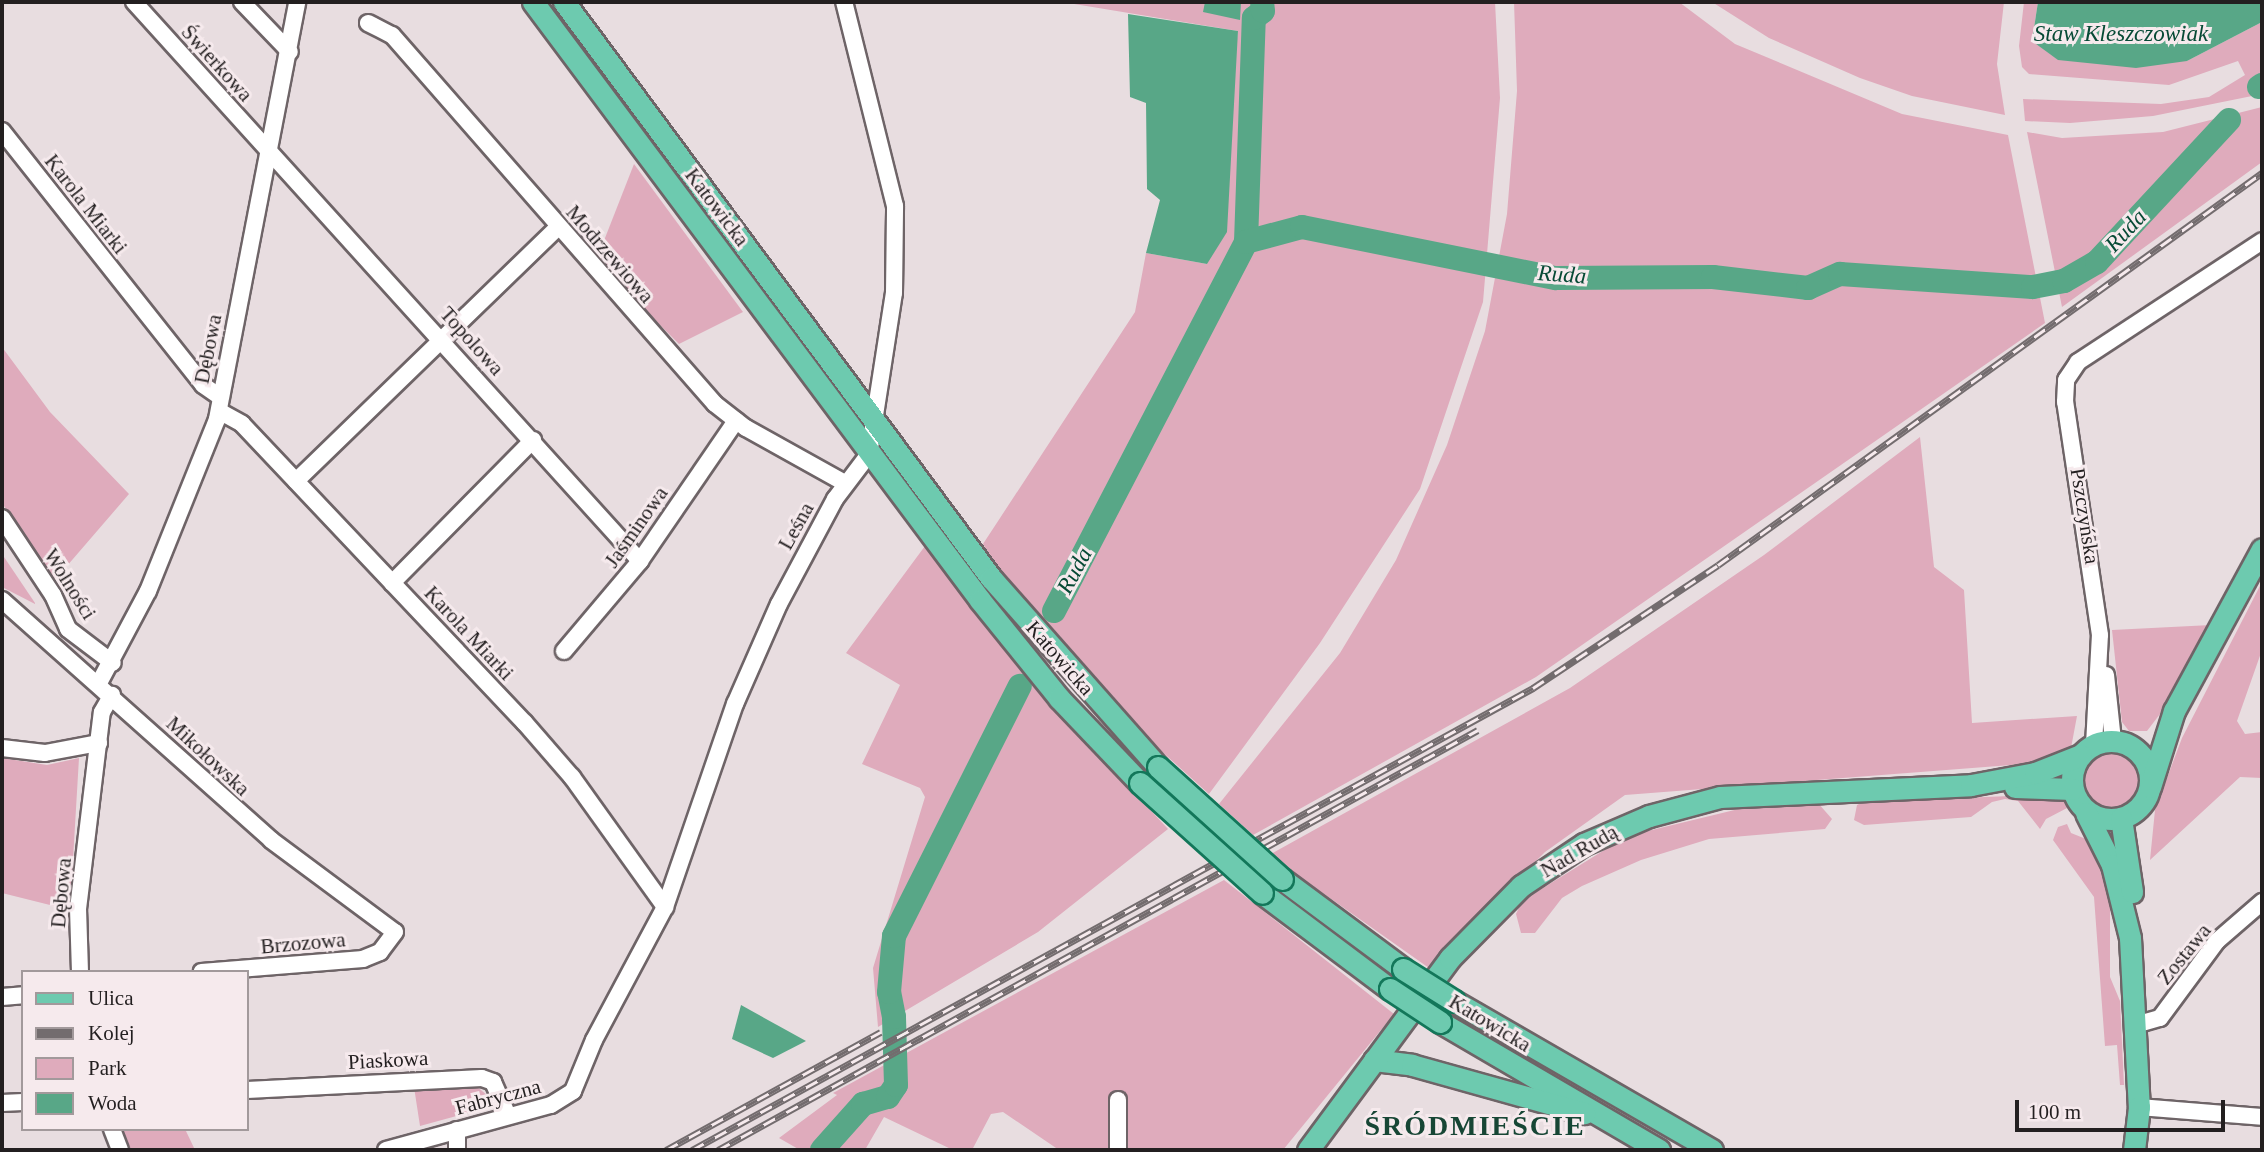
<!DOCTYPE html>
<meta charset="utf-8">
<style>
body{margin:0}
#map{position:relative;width:2264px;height:1152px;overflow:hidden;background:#e8dde0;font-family:Georgia,serif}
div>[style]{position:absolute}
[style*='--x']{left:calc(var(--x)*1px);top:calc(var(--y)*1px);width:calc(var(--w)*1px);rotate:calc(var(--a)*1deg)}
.green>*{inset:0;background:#dfabbc}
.round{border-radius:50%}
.water>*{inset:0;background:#58a787}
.river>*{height:24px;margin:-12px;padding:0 12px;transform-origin:12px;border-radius:12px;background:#58a787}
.roads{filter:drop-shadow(2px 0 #6e6467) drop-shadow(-2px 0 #6e6467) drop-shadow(0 2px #6e6467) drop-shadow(0 -2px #6e6467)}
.minor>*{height:16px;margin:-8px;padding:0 8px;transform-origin:8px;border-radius:8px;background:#fff}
.major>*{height:21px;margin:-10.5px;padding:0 10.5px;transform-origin:10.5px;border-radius:10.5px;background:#6dcaaf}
.major>.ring{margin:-10.5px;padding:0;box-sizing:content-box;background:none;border:21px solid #6dcaaf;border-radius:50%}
.rail>*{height:7px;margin-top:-3.5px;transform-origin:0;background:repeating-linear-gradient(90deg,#f6eaed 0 13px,#736c6e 0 26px);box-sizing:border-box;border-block:2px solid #736c6e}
.bridges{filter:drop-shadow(2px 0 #13775a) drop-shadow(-2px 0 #13775a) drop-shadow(0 2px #13775a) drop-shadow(0 -2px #13775a)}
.major-bridge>*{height:21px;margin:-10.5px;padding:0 10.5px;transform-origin:10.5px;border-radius:10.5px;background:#6dcaaf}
span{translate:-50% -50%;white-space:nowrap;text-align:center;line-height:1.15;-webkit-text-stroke:6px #f6eaed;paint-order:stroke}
.street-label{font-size:21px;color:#231f20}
.water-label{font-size:23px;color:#064a35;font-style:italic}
.district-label{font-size:28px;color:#174635;font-weight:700;letter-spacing:2px}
.frame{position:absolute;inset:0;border:4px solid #231f20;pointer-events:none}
.legend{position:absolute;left:21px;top:970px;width:228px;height:161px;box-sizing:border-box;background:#f6eaed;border:2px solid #a2999b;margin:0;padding:9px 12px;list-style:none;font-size:21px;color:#231f20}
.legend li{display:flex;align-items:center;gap:14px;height:35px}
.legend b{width:35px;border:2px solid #a2999b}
.scale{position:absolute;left:2015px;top:1100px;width:210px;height:32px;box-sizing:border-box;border:4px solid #231f20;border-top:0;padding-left:9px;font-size:21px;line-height:24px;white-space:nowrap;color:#231f20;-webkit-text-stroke:5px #f6eaed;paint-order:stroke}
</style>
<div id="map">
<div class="green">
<div style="clip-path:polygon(1062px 2px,1495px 2px,1500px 98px,1483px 302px,1420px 489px,1320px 643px,1209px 794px,1128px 721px,995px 566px,983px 544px,1135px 312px,1146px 253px,1207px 264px,1238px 31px)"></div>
<div style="clip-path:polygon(1514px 2px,1679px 2px,1735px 44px,1902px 114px,2008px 135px,2045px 323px,1536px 677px,1253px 835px,1219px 804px,1340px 653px,1396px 560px,1447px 445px,1485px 331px,1507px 214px,1517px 91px)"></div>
<div style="clip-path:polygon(1712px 2px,2004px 2px,1997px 64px,2005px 115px,1912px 96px,1860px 78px,1769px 38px)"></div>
<div style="clip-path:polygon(2024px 2px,2038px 2px,2032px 41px,2187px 61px,2262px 22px,2262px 94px,2153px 116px,2070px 123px,2025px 121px,2023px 99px,2161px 104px,2209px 97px,2245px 75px,2238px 61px,2169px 85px,2029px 74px,2022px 67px,2019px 46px)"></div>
<div style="clip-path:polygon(2262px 107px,2262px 162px,2062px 307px,2027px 132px,2062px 138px,2163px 132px)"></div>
<div style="clip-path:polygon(634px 164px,743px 312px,679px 344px,596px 261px)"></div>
<div style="clip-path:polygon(2px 347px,50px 412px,129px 494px,54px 581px,2px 503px)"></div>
<div style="clip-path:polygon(1920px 437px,1934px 567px,1964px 590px,1972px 723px,2077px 716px,2071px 748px,2024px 764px,1625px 795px,1545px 852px,1429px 968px,1269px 855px,1570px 688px,1764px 555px)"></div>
<div style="clip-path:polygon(925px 546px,1034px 685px,1168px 829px,1038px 932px,878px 1027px,873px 968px,925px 797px,920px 788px,862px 764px,900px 685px,846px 653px)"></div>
<div style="clip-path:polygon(2px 554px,35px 603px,35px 604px,2px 587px)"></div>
<div style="clip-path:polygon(2262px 582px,2262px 650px,2237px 721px,2245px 734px,2262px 732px,2262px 778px,2240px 777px,2150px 860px,2155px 810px,2182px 738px)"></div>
<div style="clip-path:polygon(2211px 625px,2160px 714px,2147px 731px,2129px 731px,2122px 722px,2112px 630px)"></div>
<div class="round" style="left:2081px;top:750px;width:60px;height:60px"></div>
<div style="clip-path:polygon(2px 758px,47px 765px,79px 758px,70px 910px,2px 893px)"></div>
<div style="clip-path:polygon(2055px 794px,2069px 801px,2069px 807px,2046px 819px,2040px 829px,2018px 801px,2005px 799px,1992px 802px,1971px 817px,1864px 825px,1854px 820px,1857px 805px,1863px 802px)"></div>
<div style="clip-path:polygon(1818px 803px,1832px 819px,1825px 829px,1709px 839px,1641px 860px,1582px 886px,1562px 898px,1535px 933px,1521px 933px,1516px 914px,1522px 901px,1627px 836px,1747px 807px)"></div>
<div style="clip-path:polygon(2067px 824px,2071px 833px,2091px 841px,2110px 893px,2110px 977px,2120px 1001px,2124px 1085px,2120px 1085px,2117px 1045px,2105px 1046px,2094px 897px,2053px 840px,2058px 827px)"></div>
<div style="clip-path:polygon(1224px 880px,1394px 1014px,1283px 1150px,1059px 1150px,1003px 1112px,991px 1114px,972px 1150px,953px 1150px,884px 1117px,865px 1150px,800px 1150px,779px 1138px,837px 1095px,833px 1093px)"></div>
<div style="clip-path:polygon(475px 1085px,488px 1096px,489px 1103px,482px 1109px,420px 1126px,414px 1087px)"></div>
<div style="clip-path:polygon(118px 1129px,185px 1129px,195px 1150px,127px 1150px)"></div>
</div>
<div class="water">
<div style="clip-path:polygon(1205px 2px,1241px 2px,1240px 20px,1203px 12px)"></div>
<div style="clip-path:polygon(2038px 2px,2262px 2px,2262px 22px,2187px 61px,2136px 68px,2058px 60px,2032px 41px)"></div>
<div style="clip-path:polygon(1128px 14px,1238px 31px,1227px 232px,1207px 264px,1146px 253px,1160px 200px,1147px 189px,1146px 103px,1130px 97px)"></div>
<div style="clip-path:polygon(741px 1005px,806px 1041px,773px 1058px,732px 1039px)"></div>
</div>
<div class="river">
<div style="--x:2259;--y:87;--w:4;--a:-34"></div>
<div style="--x:1246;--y:242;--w:224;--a:-88"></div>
<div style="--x:1254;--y:18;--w:11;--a:-38"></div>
<div style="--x:1263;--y:11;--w:9;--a:-96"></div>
<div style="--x:1054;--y:611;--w:416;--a:-62.5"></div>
<div style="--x:1246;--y:242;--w:58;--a:-15"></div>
<div style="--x:1302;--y:227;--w:259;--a:11.4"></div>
<div style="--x:1556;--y:278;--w:157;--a:-0.4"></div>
<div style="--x:1713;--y:277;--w:96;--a:6.6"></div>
<div style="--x:1808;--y:288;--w:35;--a:-24"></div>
<div style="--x:1840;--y:274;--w:193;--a:3.9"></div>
<div style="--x:2033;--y:287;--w:32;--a:-11"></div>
<div style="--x:2064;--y:281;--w:38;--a:-30"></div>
<div style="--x:2097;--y:262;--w:194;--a:-47.1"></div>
<div style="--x:822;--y:1150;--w:62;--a:-48.3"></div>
<div style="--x:863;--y:1104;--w:26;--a:-16"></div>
<div style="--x:888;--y:1097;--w:14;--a:-56"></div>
<div style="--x:896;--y:1085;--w:68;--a:-91.7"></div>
<div style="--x:894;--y:1017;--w:25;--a:-101"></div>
<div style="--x:889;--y:992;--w:56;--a:-84.9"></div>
<div style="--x:894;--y:936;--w:280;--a:-63.3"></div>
</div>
<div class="roads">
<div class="minor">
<div style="--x:134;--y:2;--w:754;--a:47.85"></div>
<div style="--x:242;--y:2;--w:69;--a:46.2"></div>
<div style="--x:368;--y:23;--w:27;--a:27"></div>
<div style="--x:392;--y:35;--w:490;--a:48.8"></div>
<div style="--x:715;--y:404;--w:39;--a:38"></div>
<div style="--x:746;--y:428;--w:113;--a:29.1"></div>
<div style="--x:2;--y:131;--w:324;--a:51.6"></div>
<div style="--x:203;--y:385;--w:21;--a:35"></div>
<div style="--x:219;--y:411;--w:26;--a:29"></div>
<div style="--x:242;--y:424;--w:412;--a:46.6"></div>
<div style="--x:525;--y:723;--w:72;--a:49"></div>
<div style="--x:572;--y:777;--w:160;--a:54.4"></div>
<div style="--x:296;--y:481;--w:365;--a:-44.1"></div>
<div style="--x:2;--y:518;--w:92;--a:56.5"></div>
<div style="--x:53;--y:595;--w:37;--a:66"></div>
<div style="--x:68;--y:629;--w:56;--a:37.1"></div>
<div style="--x:392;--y:583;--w:201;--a:-45.4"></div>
<div style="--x:2;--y:600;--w:361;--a:41.7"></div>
<div style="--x:271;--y:840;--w:154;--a:36.6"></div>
<div style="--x:395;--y:932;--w:25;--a:127"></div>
<div style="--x:380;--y:952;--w:18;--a:158"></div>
<div style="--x:363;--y:959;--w:162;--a:175.4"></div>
<div style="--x:564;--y:651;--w:118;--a:-49.8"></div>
<div style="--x:640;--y:561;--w:170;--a:-55.6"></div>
<div style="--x:2106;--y:675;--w:66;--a:83.9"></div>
<div style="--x:99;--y:683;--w:104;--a:-62"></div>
<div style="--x:148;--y:591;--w:185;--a:-68.1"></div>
<div style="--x:217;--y:419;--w:425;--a:-79.1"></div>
<div style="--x:2094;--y:745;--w:110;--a:-86.9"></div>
<div style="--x:2100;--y:635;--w:236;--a:-98.5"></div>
<div style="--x:2065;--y:402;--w:22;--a:-87"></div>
<div style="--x:2066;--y:380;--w:22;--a:-56"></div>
<div style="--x:2078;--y:362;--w:220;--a:-33.3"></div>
<div style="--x:2;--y:748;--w:43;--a:6.6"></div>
<div style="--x:45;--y:753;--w:55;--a:-10.5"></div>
<div style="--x:80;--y:972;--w:63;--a:-91.8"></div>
<div style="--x:78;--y:909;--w:198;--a:-83.1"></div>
<div style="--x:102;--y:712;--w:20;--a:-60"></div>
<div style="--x:2;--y:997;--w:21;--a:-5"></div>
<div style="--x:2135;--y:1025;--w:26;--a:-16"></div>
<div style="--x:2160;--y:1018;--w:96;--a:-53.5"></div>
<div style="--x:2217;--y:941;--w:60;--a:-40.9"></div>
<div style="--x:247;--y:1090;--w:235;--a:-2.9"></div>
<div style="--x:482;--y:1078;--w:12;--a:20"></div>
<div style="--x:493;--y:1082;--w:37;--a:66"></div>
<div style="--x:1118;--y:1100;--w:50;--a:90"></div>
<div style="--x:2;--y:1103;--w:21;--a:-3"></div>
<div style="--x:2139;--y:1107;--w:123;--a:4.6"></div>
<div style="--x:112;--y:1129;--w:22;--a:69"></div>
<div style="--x:457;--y:1130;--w:20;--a:90"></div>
<div style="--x:386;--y:1150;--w:171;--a:-15.3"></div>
<div style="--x:551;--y:1105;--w:26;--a:-32"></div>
<div style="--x:573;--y:1091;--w:55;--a:-67.6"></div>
<div style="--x:594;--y:1040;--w:151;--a:-61.9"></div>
<div style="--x:665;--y:907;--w:215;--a:-71"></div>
<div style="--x:735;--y:704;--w:109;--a:-66.3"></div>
<div style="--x:779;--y:604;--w:119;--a:-61.9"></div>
<div style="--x:835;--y:499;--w:56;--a:-52.9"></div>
<div style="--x:869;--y:454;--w:163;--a:-81.2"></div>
<div style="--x:894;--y:293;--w:87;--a:-89.3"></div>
<div style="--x:895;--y:206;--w:210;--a:-104"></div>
</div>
<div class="major">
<div style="--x:533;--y:2;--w:747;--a:53.22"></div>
<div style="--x:980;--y:600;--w:126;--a:51.1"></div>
<div style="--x:1059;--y:698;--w:117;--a:46.4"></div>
<div style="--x:564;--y:2;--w:717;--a:53.45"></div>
<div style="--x:991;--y:578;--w:252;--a:48.5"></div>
<div class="ring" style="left:2072px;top:741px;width:57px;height:57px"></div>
<div style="--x:2015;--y:787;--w:57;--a:2"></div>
<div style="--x:2150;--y:787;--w:80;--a:-72.5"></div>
<div style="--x:2174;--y:711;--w:184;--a:-61.5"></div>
<div style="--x:2086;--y:813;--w:58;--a:63.4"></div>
<div style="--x:2112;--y:865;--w:75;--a:76.1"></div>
<div style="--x:2130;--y:938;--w:169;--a:87"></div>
<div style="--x:2139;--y:1107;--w:43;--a:96.6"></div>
<div style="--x:2121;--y:818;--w:75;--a:81.5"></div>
<div style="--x:1282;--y:879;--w:151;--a:36.6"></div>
<div style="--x:1262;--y:893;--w:160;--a:36.9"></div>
<div style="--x:1454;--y:1001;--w:298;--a:30"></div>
<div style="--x:1440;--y:1022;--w:254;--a:30.3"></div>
<div style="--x:1374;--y:1060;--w:38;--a:7"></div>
<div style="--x:1412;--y:1065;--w:179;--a:15.6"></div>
<div style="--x:1308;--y:1150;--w:239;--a:-53.5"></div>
<div style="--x:1450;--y:958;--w:101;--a:-45.4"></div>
<div style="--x:1521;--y:886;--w:76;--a:-33.7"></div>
<div style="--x:1584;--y:844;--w:71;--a:-23.3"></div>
<div style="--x:1649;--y:816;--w:73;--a:-15"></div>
<div style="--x:1720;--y:797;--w:251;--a:-2.7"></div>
<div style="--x:1971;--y:785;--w:65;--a:-10.6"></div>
<div style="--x:2035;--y:773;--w:49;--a:-21.4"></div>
</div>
</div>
<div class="rail">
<div style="--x:666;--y:1150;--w:245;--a:-28.8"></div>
<div style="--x:692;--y:1150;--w:960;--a:-28.78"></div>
<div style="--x:1533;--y:688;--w:222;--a:-33.6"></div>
<div style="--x:1718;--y:565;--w:671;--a:-35.78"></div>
<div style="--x:718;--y:1150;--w:868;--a:-28.93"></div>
</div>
<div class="bridges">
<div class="major-bridge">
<div style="--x:1158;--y:767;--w:167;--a:42.1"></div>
<div style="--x:1140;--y:783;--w:164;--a:42"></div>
<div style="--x:1403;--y:969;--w:60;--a:32.1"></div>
<div style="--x:1390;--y:989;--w:60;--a:33.4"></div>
</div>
</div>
<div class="street-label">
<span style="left:217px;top:63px;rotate:48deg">Świerkowa</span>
<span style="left:86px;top:204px;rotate:52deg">Karola Miarki</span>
<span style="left:717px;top:207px;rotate:53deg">Katowicka</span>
<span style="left:610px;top:254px;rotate:49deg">Modrzewiowa</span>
<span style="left:472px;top:341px;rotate:48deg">Topolowa</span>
<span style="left:208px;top:349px;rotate:-79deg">Dębowa</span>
<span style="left:2085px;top:516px;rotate:81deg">Pszczyńska</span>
<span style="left:796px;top:526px;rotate:-61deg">Leśna</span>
<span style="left:636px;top:527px;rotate:-55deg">Jaśminowa</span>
<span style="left:70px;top:584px;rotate:58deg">Wolności</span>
<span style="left:469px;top:633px;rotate:47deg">Karola Miarki</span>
<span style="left:1060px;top:658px;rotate:49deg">Katowicka</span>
<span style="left:208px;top:756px;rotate:43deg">Mikołowska</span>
<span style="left:1579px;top:851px;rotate:-30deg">Nad Rudą</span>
<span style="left:61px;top:893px;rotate:-85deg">Dębowa</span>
<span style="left:303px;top:943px;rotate:-5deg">Brzozowa</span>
<span style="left:2184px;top:954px;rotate:-51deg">Zostawa</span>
<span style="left:1490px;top:1023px;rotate:31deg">Katowicka</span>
<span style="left:388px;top:1060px;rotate:-3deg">Piaskowa</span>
<span style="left:498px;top:1097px;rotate:-15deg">Fabryczna</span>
</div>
<div class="water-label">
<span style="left:2121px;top:34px">Staw Kleszczowiak</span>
<span style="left:2126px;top:231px;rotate:-47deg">Ruda</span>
<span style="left:1562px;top:275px;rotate:4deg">Ruda</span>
<span style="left:1075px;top:571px;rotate:-62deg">Ruda</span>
</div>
<div class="district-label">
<span style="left:1475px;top:1126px">ŚRÓDMIEŚCIE</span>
</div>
<div class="frame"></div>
<ul class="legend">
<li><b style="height:9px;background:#6dcaaf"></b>Ulica</li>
<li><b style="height:9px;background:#736c6e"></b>Kolej</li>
<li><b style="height:19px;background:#dfabbc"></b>Park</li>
<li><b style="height:19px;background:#58a787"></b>Woda</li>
</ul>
<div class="scale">100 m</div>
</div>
